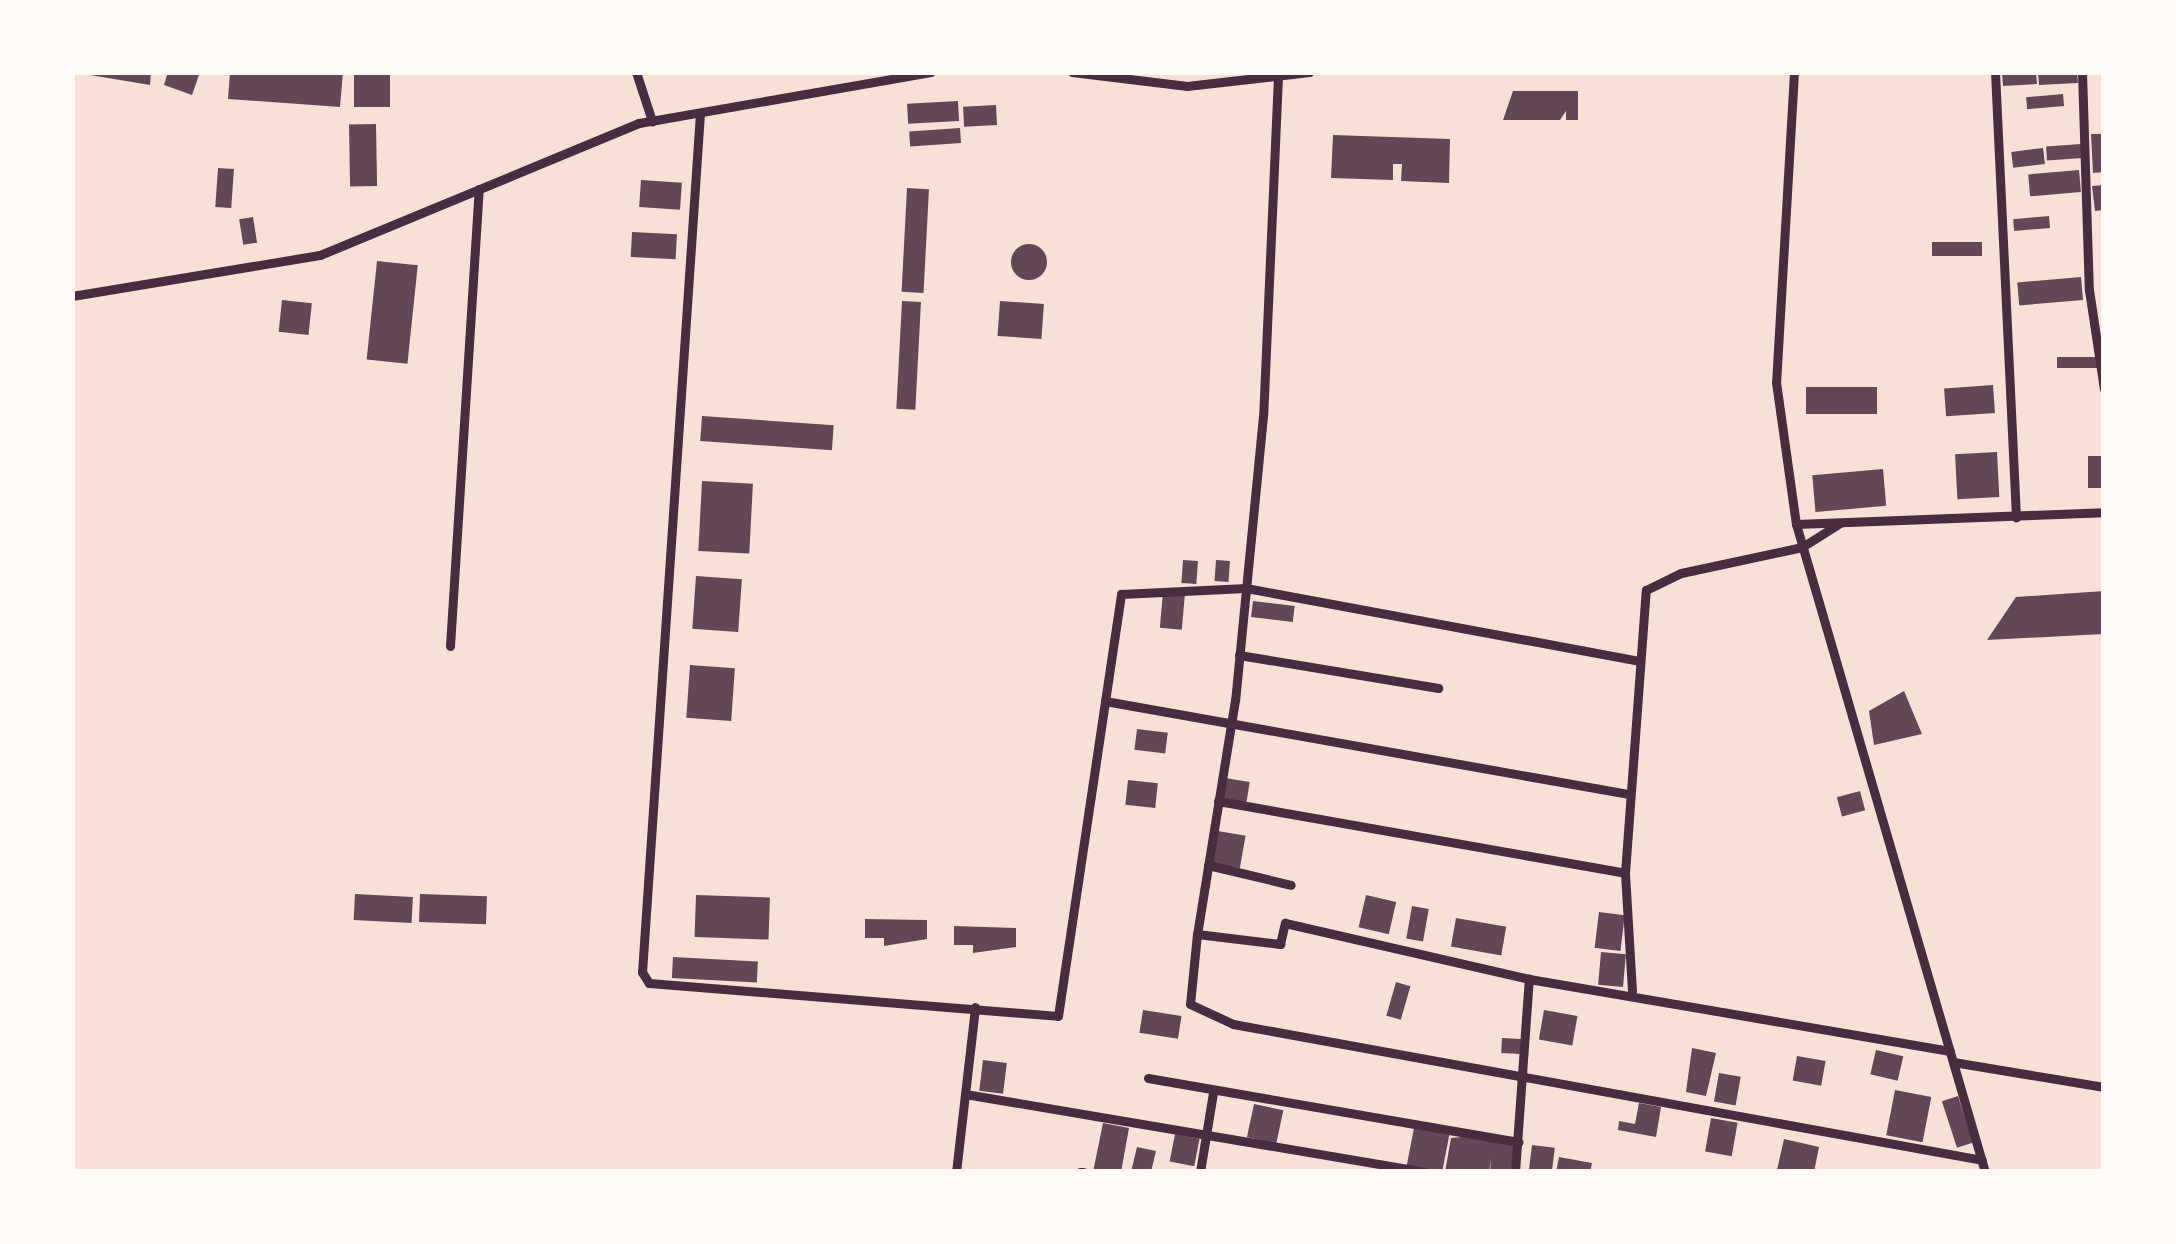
<!DOCTYPE html>
<style>
body{margin:0}
#map{position:relative;width:2176px;height:1244px;overflow:hidden;background:#f7e1d7;font-family:Raleway,sans-serif}
div>[style]{position:absolute}
[style*='--x']{left:calc(var(--x)*1px);top:calc(var(--y)*1px);width:calc(var(--w)*1px);rotate:calc(var(--a)*1deg)}
.building>*{inset:0;background:#644757;transform-origin:0 0}
.round{border-radius:50%}
.minor>*{height:9px;margin:-4.5px;padding:0 4.5px;transform-origin:4.5px;border-radius:4.5px;background:#4a2c40}
span{translate:-50% -50%;white-space:nowrap;text-align:center;line-height:1.15;-webkit-text-stroke:9px #fffaf5;paint-order:stroke}
.frame{position:absolute;inset:0;border:75px solid #fffaf5;pointer-events:none}
</style>
<div id="map">
<div class="building">
<div style="clip-path:polygon(72px 72px,151px 72px,150px 85px)"></div>
<div style="clip-path:polygon(168px 72px,200px 72px,192px 95px,164px 85px)"></div>
<div style="clip-path:polygon(230px 72px,343px 72px,340px 107px,228px 99px)"></div>
<div style="left:354px;top:72px;width:36px;height:35px"></div>
<div style="clip-path:polygon(2002px 72px,2036px 72px,2037px 84px,2003px 86px)"></div>
<div style="clip-path:polygon(2038px 72px,2077px 72px,2078px 83px,2039px 85px)"></div>
<div style="clip-path:polygon(1513px 91px,1578px 91px,1578px 120px,1566px 120px,1566px 111px,1560px 120px,1503px 120px)"></div>
<div style="left:2063px;top:94px;width:12px;height:37px;rotate:85deg"></div>
<div style="left:958px;top:101px;width:20px;height:51px;rotate:87deg"></div>
<div style="left:996px;top:105px;width:20px;height:33px;rotate:87deg"></div>
<div style="left:376px;top:124px;width:62px;height:27px;rotate:89deg"></div>
<div style="left:960px;top:128px;width:15px;height:51px;rotate:86deg"></div>
<div style="clip-path:polygon(2091px 134px,2104px 134px,2104px 172px,2093px 173px)"></div>
<div style="clip-path:polygon(1333px 135px,1450px 139px,1449px 183px,1401px 181px,1402px 164px,1393px 164px,1393px 180px,1331px 178px)"></div>
<div style="left:2081px;top:144px;width:14px;height:35px;rotate:86deg"></div>
<div style="left:2043px;top:148px;width:16px;height:32px;rotate:83deg"></div>
<div style="left:218px;top:168px;width:16px;height:39px;rotate:4deg"></div>
<div style="left:2079px;top:170px;width:22px;height:51px;rotate:85deg"></div>
<div style="left:641px;top:180px;width:41px;height:27px;rotate:4deg"></div>
<div style="clip-path:polygon(2104px 185px,2104px 210px,2095px 211px,2092px 186px)"></div>
<div style="left:907px;top:188px;width:22px;height:104px;rotate:3deg"></div>
<div style="left:2049px;top:216px;width:12px;height:36px;rotate:85deg"></div>
<div style="left:253px;top:217px;width:26px;height:14px;rotate:81deg"></div>
<div style="left:632px;top:232px;width:45px;height:25px;rotate:3deg"></div>
<div style="left:1982px;top:242px;width:14px;height:50px;rotate:90deg"></div>
<div class="round" style="left:1011px;top:244px;width:36px;height:36px"></div>
<div style="left:377px;top:261px;width:41px;height:99px;rotate:6deg"></div>
<div style="left:2081px;top:277px;width:23px;height:64px;rotate:85deg"></div>
<div style="left:282px;top:300px;width:30px;height:32px;rotate:6deg"></div>
<div style="left:902px;top:301px;width:19px;height:108px;rotate:3deg"></div>
<div style="left:1000px;top:301px;width:44px;height:35px;rotate:4deg"></div>
<div style="left:2097px;top:357px;width:11px;height:40px;rotate:90deg"></div>
<div style="left:1993px;top:385px;width:28px;height:49px;rotate:86deg"></div>
<div style="left:1806px;top:387px;width:71px;height:27px"></div>
<div style="left:702px;top:416px;width:132px;height:25px;rotate:4deg"></div>
<div style="left:1997px;top:452px;width:45px;height:42px;rotate:87deg"></div>
<div style="left:2104px;top:456px;width:32px;height:16px;rotate:90deg"></div>
<div style="left:1883px;top:469px;width:37px;height:71px;rotate:85deg"></div>
<div style="left:702px;top:481px;width:51px;height:70px;rotate:3deg"></div>
<div style="left:1183px;top:560px;width:15px;height:23px;rotate:4deg"></div>
<div style="left:1216px;top:560px;width:14px;height:21px;rotate:4deg"></div>
<div style="left:696px;top:576px;width:46px;height:53px;rotate:4deg"></div>
<div style="clip-path:polygon(2104px 591px,2104px 634px,1987px 640px,2016px 597px)"></div>
<div style="left:1163px;top:592px;width:22px;height:36px;rotate:5deg"></div>
<div style="left:1253px;top:601px;width:42px;height:16px;rotate:7deg"></div>
<div style="left:690px;top:665px;width:45px;height:53px;rotate:4deg"></div>
<div style="clip-path:polygon(1904px 691px,1922px 734px,1874px 745px,1869px 711px)"></div>
<div style="left:1137px;top:729px;width:31px;height:21px;rotate:7deg"></div>
<div style="left:1225px;top:778px;width:25px;height:23px;rotate:9deg"></div>
<div style="left:1128px;top:780px;width:30px;height:25px;rotate:6deg"></div>
<div style="left:1860px;top:791px;width:20px;height:24px;rotate:75deg"></div>
<div style="left:1218px;top:831px;width:28px;height:33px;rotate:10deg"></div>
<div style="left:355px;top:894px;width:58px;height:26px;rotate:3deg"></div>
<div style="left:420px;top:894px;width:67px;height:28px;rotate:2deg"></div>
<div style="left:696px;top:895px;width:74px;height:42px;rotate:2deg"></div>
<div style="left:1366px;top:895px;width:31px;height:33px;rotate:13deg"></div>
<div style="left:1412px;top:906px;width:17px;height:33px;rotate:10deg"></div>
<div style="left:1599px;top:912px;width:26px;height:36px;rotate:7deg"></div>
<div style="left:1456px;top:918px;width:51px;height:29px;rotate:10deg"></div>
<div style="clip-path:polygon(865px 919px,927px 920px,927px 939px,884px 946px,884px 938px,865px 938px)"></div>
<div style="clip-path:polygon(954px 926px,1016px 928px,1016px 947px,973px 953px,973px 945px,954px 945px)"></div>
<div style="left:1601px;top:952px;width:25px;height:33px;rotate:5deg"></div>
<div style="left:673px;top:957px;width:85px;height:21px;rotate:3deg"></div>
<div style="left:1396px;top:982px;width:15px;height:35px;rotate:16deg"></div>
<div style="left:1143px;top:1010px;width:39px;height:23px;rotate:9deg"></div>
<div style="left:1544px;top:1010px;width:34px;height:30px;rotate:10deg"></div>
<div style="left:1502px;top:1038px;width:19px;height:15px;rotate:3deg"></div>
<div style="clip-path:polygon(1692px 1048px,1716px 1053px,1706px 1096px,1686px 1092px)"></div>
<div style="left:1876px;top:1050px;width:28px;height:25px;rotate:13deg"></div>
<div style="left:1797px;top:1056px;width:29px;height:25px;rotate:10deg"></div>
<div style="left:983px;top:1060px;width:24px;height:31px;rotate:7deg"></div>
<div style="left:1719px;top:1073px;width:22px;height:29px;rotate:10deg"></div>
<div style="left:1895px;top:1090px;width:37px;height:46px;rotate:11deg"></div>
<div style="left:1958px;top:1096px;width:49px;height:17px;rotate:72deg"></div>
<div style="clip-path:polygon(1639px 1103px,1661px 1107px,1656px 1137px,1618px 1130px,1619px 1121px,1635px 1124px)"></div>
<div style="left:1254px;top:1104px;width:30px;height:34px;rotate:12deg"></div>
<div style="left:1711px;top:1118px;width:27px;height:34px;rotate:10deg"></div>
<div style="clip-path:polygon(1103px 1123px,1129px 1128px,1121px 1172px,1093px 1172px)"></div>
<div style="left:1414px;top:1128px;width:36px;height:38px;rotate:11deg"></div>
<div style="left:1175px;top:1134px;width:25px;height:28px;rotate:11deg"></div>
<div style="clip-path:polygon(1472px 1136px,1515px 1146px,1511px 1172px,1490px 1172px,1491px 1159px,1489px 1172px,1445px 1172px,1451px 1138px)"></div>
<div style="clip-path:polygon(1784px 1139px,1819px 1147px,1814px 1172px,1777px 1170px)"></div>
<div style="left:1532px;top:1145px;width:23px;height:27px;rotate:7deg"></div>
<div style="clip-path:polygon(1137px 1147px,1156px 1151px,1151px 1172px,1131px 1172px)"></div>
<div style="clip-path:polygon(1559px 1157px,1592px 1163px,1590px 1172px,1556px 1172px)"></div>
</div>
<div class="minor">
<div style="--x:636;--y:72;--w:52;--a:71.9"></div>
<div style="--x:1072;--y:72;--w:116;--a:6.9"></div>
<div style="--x:1187;--y:86;--w:123;--a:-6.5"></div>
<div style="--x:1794;--y:72;--w:311;--a:93.3"></div>
<div style="--x:1776;--y:382;--w:143;--a:82"></div>
<div style="--x:1796;--y:524;--w:675;--a:73.74"></div>
<div style="--x:1995;--y:72;--w:446;--a:87.3"></div>
<div style="--x:2082;--y:72;--w:218;--a:88.2"></div>
<div style="--x:2089;--y:290;--w:100;--a:81.4"></div>
<div style="--x:1278;--y:76;--w:340;--a:92.5"></div>
<div style="--x:1263;--y:416;--w:285;--a:95.6"></div>
<div style="--x:1235;--y:700;--w:237;--a:99.2"></div>
<div style="--x:1197;--y:934;--w:84;--a:6.9"></div>
<div style="--x:1280;--y:944;--w:22;--a:-77"></div>
<div style="--x:1285;--y:923;--w:250;--a:12.9"></div>
<div style="--x:1529;--y:979;--w:427;--a:9.7"></div>
<div style="--x:700;--y:113;--w:861;--a:93.86"></div>
<div style="--x:642;--y:972;--w:13;--a:58"></div>
<div style="--x:649;--y:983;--w:410;--a:4.6"></div>
<div style="--x:1058;--y:1016;--w:427;--a:-81.5"></div>
<div style="--x:1121;--y:594;--w:125;--a:-2.7"></div>
<div style="--x:1246;--y:588;--w:397;--a:10.5"></div>
<div style="--x:72;--y:296;--w:251;--a:-9.4"></div>
<div style="--x:320;--y:255;--w:345;--a:-22.5"></div>
<div style="--x:639;--y:123;--w:296;--a:-9.9"></div>
<div style="--x:1796;--y:524;--w:308;--a:-2.2"></div>
<div style="--x:450;--y:646;--w:458;--a:-86.4"></div>
<div style="--x:1239;--y:655;--w:202;--a:9.4"></div>
<div style="--x:1105;--y:701;--w:531;--a:10.08"></div>
<div style="--x:1218;--y:801;--w:413;--a:10"></div>
<div style="--x:1208;--y:865;--w:85;--a:13.5"></div>
<div style="--x:1197;--y:934;--w:70;--a:95.7"></div>
<div style="--x:1190;--y:1004;--w:47;--a:24.9"></div>
<div style="--x:1233;--y:1024;--w:761;--a:10.29"></div>
<div style="--x:1632;--y:991;--w:118;--a:-93.4"></div>
<div style="--x:1625;--y:873;--w:284;--a:-85.8"></div>
<div style="--x:1646;--y:590;--w:39;--a:-26"></div>
<div style="--x:1681;--y:573;--w:124;--a:-12.1"></div>
<div style="--x:1802;--y:547;--w:45;--a:-32.3"></div>
<div style="--x:1953;--y:1062;--w:153;--a:9.4"></div>
<div style="--x:1148;--y:1078;--w:376;--a:9.8"></div>
<div style="--x:965;--y:1094;--w:467;--a:9.6"></div>
<div style="--x:956;--y:1172;--w:166;--a:-83.4"></div>
<div style="--x:1080;--y:1172;--w:3;--a:0"></div>
<div style="--x:1200;--y:1172;--w:80;--a:-80.7"></div>
<div style="--x:1515;--y:1172;--w:194;--a:-85.9"></div>
</div>
<div class="frame"></div>
</div>
